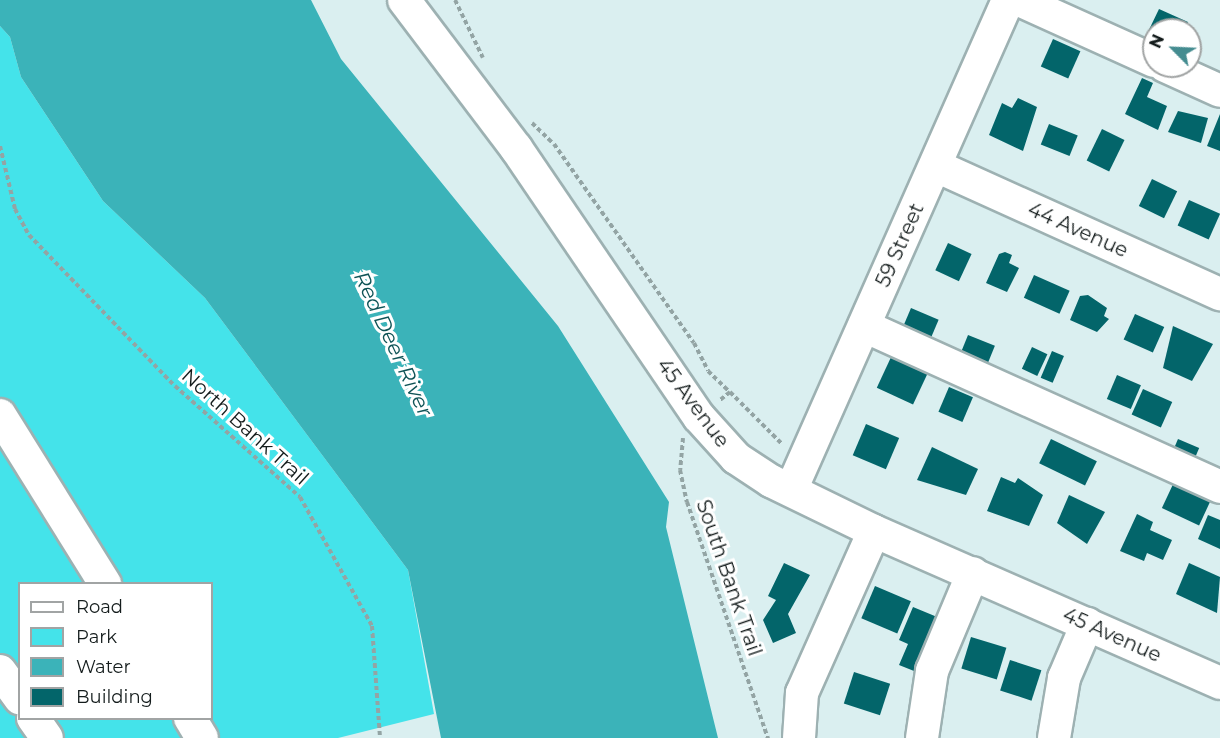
<!DOCTYPE html>
<style>
body{margin:0}
#map{position:relative;width:1220px;height:738px;overflow:hidden;background:#daeff0;font-family:Montserrat,sans-serif}
div>[style]{position:absolute}
[style*='--x']{left:calc(var(--x)*1px);top:calc(var(--y)*1px);width:calc(var(--w)*1px);rotate:calc(var(--a)*1deg)}
.green>*{inset:0;background:#44e3ea}
.water>*{inset:0;background:#3bb3b9}
.building>*{inset:0;background:#03656a;transform-origin:0 0}
.path>*{height:4px;margin-top:-2px;transform-origin:0;background:repeating-linear-gradient(90deg,#93a4a4 0 4.5px,transparent 0 7.5px)}
.roads{filter:drop-shadow(2px 0 #9db1b2) drop-shadow(-2px 0 #9db1b2) drop-shadow(0 2px #9db1b2) drop-shadow(0 -2px #9db1b2)}
.minor>*{height:32px;margin:-16px;padding:0 16px;transform-origin:16px;border-radius:16px;background:#fff}
span{translate:-50% -50%;white-space:nowrap;text-align:center;line-height:1.15;-webkit-text-stroke:6px #fff;paint-order:stroke}
.street-label{font-size:20px;color:#141c1c}
.water-label{font-size:21px;color:#0e5356;font-style:italic}
.legend{position:absolute;left:18px;top:582px;width:195px;height:138px;box-sizing:border-box;background:#fff;border:2px solid #a1a4a4;margin:0;padding:8px 10px;list-style:none;font-size:18px;color:#141c1c}
.legend li{display:flex;align-items:center;gap:12px;height:30px}
.legend b{width:30px;border:2px solid #a1a4a4}
.north{position:absolute;left:1142px;top:18px;width:60px;height:60px;box-sizing:border-box;background:#fff;border:2px solid #a1a4a4;border-radius:50%;rotate:294deg;font-size:16px;font-weight:700;line-height:24px;text-align:center;color:#141c1c}
.north::after{content:'';display:block;margin:auto;width:21px;height:27px;background:#448c90;clip-path:polygon(50% 0,100% 100%,50% 72%,0 100%)}
</style>
<div id="map">
<div class="green">
<div style="clip-path:polygon(evenodd,0 26px,10px 37px,21px 77px,103px 201px,205px 298px,408px 570px,434px 714px,338px 738px,0 738px,0 26px,20px 584px,212px 584px,212px 718px,20px 718px,20px 584px)"></div>
</div>
<div class="water">
<div style="clip-path:polygon(0 0,311px 0,341px 59px,558px 326px,669px 502px,666px 527px,718px 738px,441px 738px,408px 570px,205px 298px,103px 201px,21px 77px,10px 37px,0 26px)"></div>
</div>
<div class="building">
<div style="clip-path:polygon(1159px 9px,1188px 22px,1184px 30px,1154px 30px,1154px 40px,1146px 36px)"></div>
<div style="left:1053px;top:39px;width:30px;height:30px;rotate:24deg"></div>
<div style="clip-path:polygon(1142px 78px,1153px 83px,1147px 97px,1167px 106px,1158px 130px,1125px 114px)"></div>
<div style="clip-path:polygon(1018px 98px,1037px 107px,1023px 151px,989px 135px,1002px 103px,1012px 108px)"></div>
<div style="clip-path:polygon(1178px 111px,1208px 118px,1201px 143px,1168px 132px)"></div>
<div style="clip-path:polygon(1220px 114px,1220px 151px,1207px 146px)"></div>
<div style="left:1049px;top:124px;width:31px;height:22px;rotate:22deg"></div>
<div style="left:1102px;top:129px;width:25px;height:35px;rotate:26deg"></div>
<div style="left:1152px;top:179px;width:28px;height:30px;rotate:26deg"></div>
<div style="left:1189px;top:200px;width:34px;height:28px;rotate:24deg"></div>
<div style="left:948px;top:243px;width:26px;height:30px;rotate:25deg"></div>
<div style="clip-path:polygon(1005px 252px,1012px 255px,1009px 263px,1019px 268px,1007px 292px,986px 283px,999px 254px)"></div>
<div style="left:1034px;top:275px;width:39px;height:25px;rotate:24deg"></div>
<div style="clip-path:polygon(1088px 295px,1107px 308px,1104px 316px,1109px 319px,1097px 332px,1070px 320px,1080px 296px)"></div>
<div style="left:911px;top:308px;width:30px;height:26px;rotate:23deg"></div>
<div style="left:1135px;top:314px;width:32px;height:28px;rotate:24deg"></div>
<div style="clip-path:polygon(1173px 326px,1213px 344px,1192px 381px,1163px 368px)"></div>
<div style="left:968px;top:335px;width:29px;height:24px;rotate:22deg"></div>
<div style="left:1032px;top:347px;width:17px;height:24px;rotate:25deg"></div>
<div style="left:1052px;top:351px;width:13px;height:29px;rotate:23deg"></div>
<div style="left:892px;top:355px;width:40px;height:36px;rotate:25deg"></div>
<div style="left:1117px;top:375px;width:26px;height:26px;rotate:23deg"></div>
<div style="left:949px;top:387px;width:26px;height:27px;rotate:23deg"></div>
<div style="left:1143px;top:389px;width:32px;height:28px;rotate:24deg"></div>
<div style="left:866px;top:424px;width:36px;height:34px;rotate:23deg"></div>
<div style="left:1051px;top:439px;width:51px;height:27px;rotate:26deg"></div>
<div style="left:1178px;top:439px;width:23px;height:15px;rotate:23deg"></div>
<div style="clip-path:polygon(932px 447px,978px 469px,966px 495px,917px 480px)"></div>
<div style="clip-path:polygon(1001px 477px,1015px 483px,1018px 478px,1043px 495px,1029px 526px,987px 511px)"></div>
<div style="left:1175px;top:480px;width:41px;height:31px;rotate:25deg"></div>
<div style="clip-path:polygon(1069px 495px,1105px 512px,1087px 544px,1057px 523px)"></div>
<div style="clip-path:polygon(1137px 514px,1153px 522px,1150px 530px,1172px 540px,1163px 560px,1147px 553px,1144px 561px,1120px 551px)"></div>
<div style="clip-path:polygon(1208px 515px,1220px 520px,1220px 549px,1198px 539px)"></div>
<div style="clip-path:polygon(784px 563px,810px 575px,788px 614px,796px 633px,773px 643px,763px 620px,776px 600px,768px 596px)"></div>
<div style="clip-path:polygon(1189px 563px,1220px 577px,1217px 613px,1176px 594px)"></div>
<div style="left:875px;top:586px;width:39px;height:35px;rotate:23deg"></div>
<div style="clip-path:polygon(913px 607px,942px 619px,919px 673px,899px 665px,908px 644px,899px 640px)"></div>
<div style="left:971px;top:637px;width:37px;height:33px;rotate:17deg"></div>
<div style="left:1010px;top:660px;width:33px;height:32px;rotate:18deg"></div>
<div style="left:854px;top:672px;width:38px;height:33px;rotate:18deg"></div>
</div>
<div class="path">
<div style="--x:455;--y:0;--w:64;--a:64.2"></div>
<div style="--x:532;--y:123;--w:30;--a:44"></div>
<div style="--x:554;--y:144;--w:243;--a:54.9"></div>
<div style="--x:694;--y:343;--w:31;--a:63"></div>
<div style="--x:708;--y:371;--w:30;--a:44"></div>
<div style="--x:730;--y:392;--w:14;--a:141"></div>
<div style="--x:0;--y:146;--w:65;--a:76.6"></div>
<div style="--x:15;--y:209;--w:30;--a:62"></div>
<div style="--x:29;--y:235;--w:210;--a:46"></div>
<div style="--x:175;--y:386;--w:167;--a:41.6"></div>
<div style="--x:300;--y:497;--w:148;--a:60.8"></div>
<div style="--x:372;--y:626;--w:112;--a:85.9"></div>
<div style="--x:730;--y:392;--w:75;--a:45"></div>
<div style="--x:683;--y:438;--w:32;--a:95"></div>
<div style="--x:680;--y:470;--w:33;--a:78"></div>
<div style="--x:687;--y:502;--w:250;--a:71.1"></div>
</div>
<div class="roads">
<div class="minor">
<div style="--x:404;--y:0;--w:186;--a:52.9"></div>
<div style="--x:516;--y:148;--w:325;--a:55.8"></div>
<div style="--x:699;--y:417;--w:55;--a:47.9"></div>
<div style="--x:736;--y:458;--w:42;--a:33.3"></div>
<div style="--x:771;--y:481;--w:114;--a:25.9"></div>
<div style="--x:874;--y:531;--w:378;--a:23.7"></div>
<div style="--x:1019;--y:0;--w:148;--a:24.3"></div>
<div style="--x:1165;--y:66;--w:60;--a:24.4"></div>
<div style="--x:936;--y:166;--w:312;--a:24.3"></div>
<div style="--x:864;--y:326;--w:391;--a:24.3"></div>
<div style="--x:0;--y:415;--w:199;--a:58.1"></div>
<div style="--x:791;--y:490;--w:536;--a:-66.11"></div>
<div style="--x:0;--y:671;--w:34;--a:54"></div>
<div style="--x:33;--y:718;--w:24;--a:55"></div>
<div style="--x:190;--y:718;--w:23;--a:59"></div>
<div style="--x:799;--y:738;--w:45;--a:-86.2"></div>
<div style="--x:802;--y:693;--w:177;--a:-66"></div>
<div style="--x:922;--y:738;--w:68;--a:-81.5"></div>
<div style="--x:932;--y:671;--w:106;--a:-67.3"></div>
<div style="--x:1054;--y:738;--w:61;--a:-80.5"></div>
<div style="--x:1064;--y:678;--w:59;--a:-66.9"></div>
</div>
</div>
<div class="street-label">
<span style="left:1078px;top:230px;rotate:24deg">44 Avenue</span>
<span style="left:900px;top:245px;rotate:-66deg">59 Street</span>
<span style="left:693px;top:403px;rotate:53deg">45 Avenue</span>
<span style="left:245px;top:427px;rotate:42deg">North Bank Trail</span>
<span style="left:729px;top:578px;rotate:71deg">South Bank Trail</span>
<span style="left:1112px;top:635px;rotate:24deg">45 Avenue</span>
</div>
<div class="water-label">
<span style="left:393px;top:344px;rotate:65deg">Red Deer River</span>
</div>
<ul class="legend">
<li><b style="height:8px;background:#fff"></b>Road</li>
<li><b style="height:16px;background:#44e3ea"></b>Park</li>
<li><b style="height:16px;background:#3bb3b9"></b>Water</li>
<li><b style="height:16px;background:#03656a"></b>Building</li>
</ul>
<div class="north">N</div>
</div>
